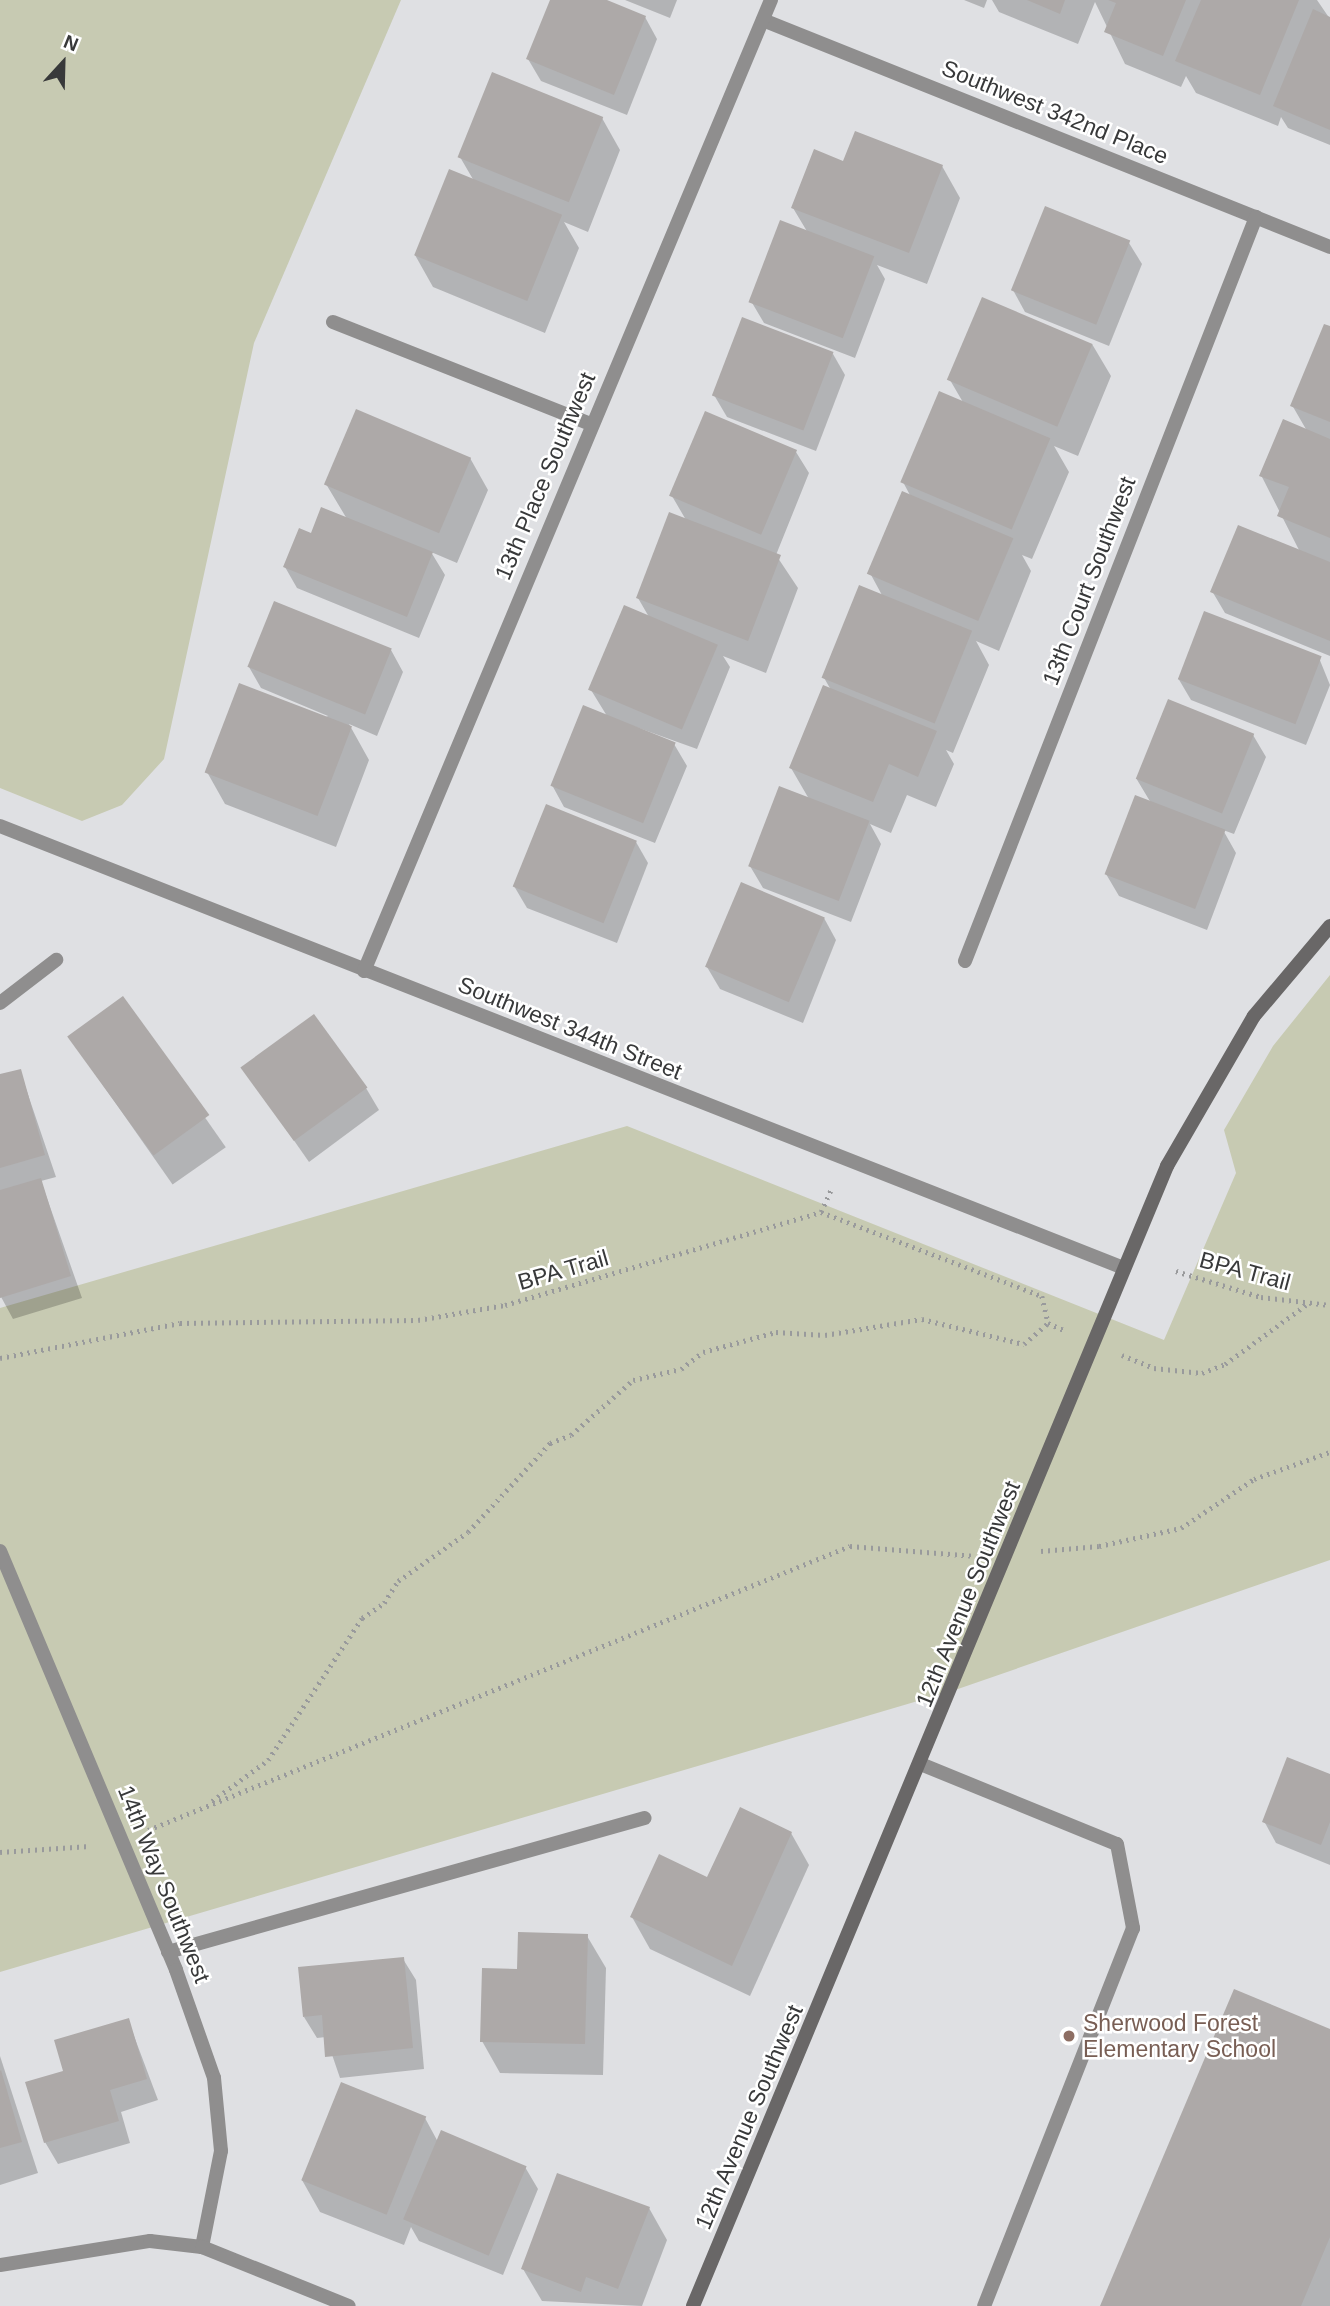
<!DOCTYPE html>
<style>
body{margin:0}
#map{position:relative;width:1330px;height:2306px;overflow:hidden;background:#dfe0e3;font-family:Arial,sans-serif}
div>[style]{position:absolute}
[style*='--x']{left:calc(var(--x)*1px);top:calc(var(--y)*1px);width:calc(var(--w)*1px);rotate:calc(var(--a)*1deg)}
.green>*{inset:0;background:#c7cab2}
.shadow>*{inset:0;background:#0003;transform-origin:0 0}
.building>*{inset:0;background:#ada9a8;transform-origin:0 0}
.path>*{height:4.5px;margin-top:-2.25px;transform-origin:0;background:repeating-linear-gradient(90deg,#999a9c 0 2px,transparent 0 7px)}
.lane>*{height:14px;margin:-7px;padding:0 7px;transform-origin:7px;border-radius:7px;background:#8f8e8e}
.street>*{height:14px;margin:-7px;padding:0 7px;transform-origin:7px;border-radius:7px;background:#8f8e8e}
.secondary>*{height:14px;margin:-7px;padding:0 7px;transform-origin:7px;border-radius:7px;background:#696767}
.dots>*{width:19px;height:19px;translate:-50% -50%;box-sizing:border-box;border:4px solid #fff;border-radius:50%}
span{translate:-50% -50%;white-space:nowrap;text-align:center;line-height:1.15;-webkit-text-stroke:5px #fff;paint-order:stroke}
.street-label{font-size:23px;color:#38393a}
.education-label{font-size:23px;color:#785e54}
.left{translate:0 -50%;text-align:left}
.north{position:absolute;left:28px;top:28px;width:70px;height:70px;-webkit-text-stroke:5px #fff;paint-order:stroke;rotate:22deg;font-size:19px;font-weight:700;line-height:28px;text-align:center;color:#38393a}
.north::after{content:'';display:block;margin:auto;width:24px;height:32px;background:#38393a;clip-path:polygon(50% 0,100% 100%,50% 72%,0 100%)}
</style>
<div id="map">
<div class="green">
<div style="clip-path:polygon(0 0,401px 0,254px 343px,164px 759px,122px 805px,82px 821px,0 788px)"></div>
<div style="clip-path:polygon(1330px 975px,1330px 1560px,955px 1690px,0 1972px,0 1308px,627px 1126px,1164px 1340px,1236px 1173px,1224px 1130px,1273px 1046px)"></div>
</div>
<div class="shadow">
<div style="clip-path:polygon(552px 0,603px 0,645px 17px,657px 39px,627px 115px,541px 81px,528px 59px)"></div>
<div style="clip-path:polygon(625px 0,677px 0,670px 18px)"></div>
<div style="clip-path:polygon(964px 0,987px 0,984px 8px)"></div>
<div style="clip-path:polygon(992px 0,1317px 0,1330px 19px,1330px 145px,1288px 128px,1281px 117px,1278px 126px,1196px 93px,1186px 76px,1181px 87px,1125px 64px,1095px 2px,1078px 44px,999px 12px)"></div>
<div style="clip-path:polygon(602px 118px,620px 150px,588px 232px,564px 222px,579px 248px,545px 333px,433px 287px,415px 255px,474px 181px,460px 157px)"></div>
<div style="clip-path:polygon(844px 163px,942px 166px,960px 198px,927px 284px,877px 265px,885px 279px,855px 358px,764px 323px,751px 301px,808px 233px,793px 208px)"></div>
<div style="clip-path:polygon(1129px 243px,1142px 264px,1109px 346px,1025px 312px,1013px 290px)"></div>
<div style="clip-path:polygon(1330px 328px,1330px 656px,1225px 613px,1212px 591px,1300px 552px,1261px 475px,1307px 431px,1292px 405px)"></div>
<div style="clip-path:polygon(1092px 344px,1111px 376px,1078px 456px,1054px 446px,1069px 472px,1032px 559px,1022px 555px,1031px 571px,999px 651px,976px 641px,989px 665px,953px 753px,946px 750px,954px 764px,936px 807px,907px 795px,891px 833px,870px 824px,881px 844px,851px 922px,763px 888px,750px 866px,809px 799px,791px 768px,831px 690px,823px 676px,883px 597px,870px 573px,911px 497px,903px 482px,964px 404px,950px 380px)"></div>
<div style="clip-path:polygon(833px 354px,845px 375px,816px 451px,727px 417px,714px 395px)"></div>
<div style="clip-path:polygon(796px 452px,809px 473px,776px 555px,798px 588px,766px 673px,723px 656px,730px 667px,697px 749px,611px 718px,674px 744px,687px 766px,655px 843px,564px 807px,552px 785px,607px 716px,591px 690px,649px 617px,638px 598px,686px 520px,672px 496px)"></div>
<div style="clip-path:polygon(470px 458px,488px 490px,457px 563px,431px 552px,445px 575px,419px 638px,297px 588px,285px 567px,312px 535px,347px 519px,326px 484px)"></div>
<div style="clip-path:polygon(391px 650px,403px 672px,377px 736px,349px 724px,369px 760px,336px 847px,225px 804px,207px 772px,328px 716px,261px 688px,249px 667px)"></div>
<div style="clip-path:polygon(1319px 658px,1330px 685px,1306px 745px,1191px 700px,1178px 678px)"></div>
<div style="clip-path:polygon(1253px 735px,1266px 757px,1234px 834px,1223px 830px,1236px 853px,1207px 930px,1119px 896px,1106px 874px,1151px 803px,1136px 778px)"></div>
<div style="clip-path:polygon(636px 842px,648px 863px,617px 943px,527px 908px,514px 886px)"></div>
<div style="clip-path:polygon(824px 918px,836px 940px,803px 1023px,720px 989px,707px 967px)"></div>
<div style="left:122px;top:999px;width:181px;height:65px;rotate:55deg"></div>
<div style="clip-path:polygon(244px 1069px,366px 1088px,379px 1110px,309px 1162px)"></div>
<div style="clip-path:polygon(20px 1071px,56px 1177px,41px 1181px,82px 1298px,13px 1319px,0 1295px,0 1076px)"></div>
<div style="clip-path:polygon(1330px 1776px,1330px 1865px,1276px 1843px,1264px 1821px)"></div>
<div style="clip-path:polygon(791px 1833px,809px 1865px,750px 1996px,650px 1949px,632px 1917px)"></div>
<div style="clip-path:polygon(587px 1936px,606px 1968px,603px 2075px,500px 2073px,482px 2041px,519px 1970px)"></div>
<div style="clip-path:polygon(403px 1959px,416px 1980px,424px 2069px,340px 2078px,326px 2037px,317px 2038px,304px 2017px)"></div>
<div style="clip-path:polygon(128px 2020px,158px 2100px,121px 2112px,130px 2143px,58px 2164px,45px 2142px,65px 2072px)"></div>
<div style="clip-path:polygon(1330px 2031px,1330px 2306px,1102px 2306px)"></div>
<div style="clip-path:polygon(0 2056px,38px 2173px,0 2185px)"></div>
<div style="clip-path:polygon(425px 2118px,438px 2142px,525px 2167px,538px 2189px,503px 2275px,419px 2241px,411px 2227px,404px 2245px,320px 2212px,302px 2180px)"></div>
<div style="clip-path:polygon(649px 2208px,667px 2240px,642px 2306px,542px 2301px,523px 2269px)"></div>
</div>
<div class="building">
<div style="clip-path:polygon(550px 0,607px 0,646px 16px,614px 95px,526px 59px)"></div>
<div style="clip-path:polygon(1027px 0,1065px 0,1060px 14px)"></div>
<div style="clip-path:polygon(1108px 0,1186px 0,1163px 56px,1104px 32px,1116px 3px)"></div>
<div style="clip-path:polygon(1201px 0,1299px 0,1260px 95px,1175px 61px)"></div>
<div style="clip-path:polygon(1313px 9px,1330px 17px,1330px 130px,1273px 106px)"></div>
<div style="left:492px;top:72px;width:120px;height:92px;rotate:22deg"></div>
<div style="clip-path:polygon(855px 131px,943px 165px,909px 253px,791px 208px,814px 149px,843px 161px)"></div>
<div style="left:449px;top:169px;width:122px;height:93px;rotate:22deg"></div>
<div style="left:1045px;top:206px;width:92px;height:91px;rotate:22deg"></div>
<div style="left:780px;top:220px;width:101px;height:88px;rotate:21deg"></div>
<div style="left:982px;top:297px;width:120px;height:90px;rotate:23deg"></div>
<div style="left:742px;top:317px;width:98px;height:84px;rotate:21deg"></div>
<div style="clip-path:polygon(1324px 324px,1330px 326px,1330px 422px,1290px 406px)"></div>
<div style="left:939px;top:391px;width:121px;height:99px;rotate:23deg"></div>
<div style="left:356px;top:409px;width:125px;height:82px;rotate:23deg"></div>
<div style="left:705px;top:411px;width:100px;height:92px;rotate:23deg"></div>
<div style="clip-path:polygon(1283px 419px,1330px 439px,1330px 538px,1277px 516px,1289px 487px,1259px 476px)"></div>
<div style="left:902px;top:491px;width:121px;height:90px;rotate:23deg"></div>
<div style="clip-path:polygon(321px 507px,433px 552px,407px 617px,283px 567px,299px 528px,311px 533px)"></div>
<div style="left:669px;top:512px;width:120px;height:92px;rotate:21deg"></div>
<div style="clip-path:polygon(1238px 525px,1330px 562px,1330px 641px,1210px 592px)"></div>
<div style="left:859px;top:585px;width:122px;height:100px;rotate:22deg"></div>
<div style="left:274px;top:601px;width:127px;height:71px;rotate:22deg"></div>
<div style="left:624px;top:605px;width:102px;height:92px;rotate:23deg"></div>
<div style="left:1204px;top:611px;width:126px;height:73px;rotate:21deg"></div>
<div style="left:239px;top:683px;width:121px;height:96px;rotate:21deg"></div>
<div style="clip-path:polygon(823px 685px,937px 731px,918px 777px,889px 764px,873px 802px,789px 768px)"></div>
<div style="left:1168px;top:699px;width:93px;height:86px;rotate:22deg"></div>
<div style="left:583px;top:705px;width:100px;height:87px;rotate:22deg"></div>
<div style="left:779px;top:786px;width:97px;height:86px;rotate:21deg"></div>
<div style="left:1135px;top:795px;width:97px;height:85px;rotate:21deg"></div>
<div style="left:546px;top:804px;width:98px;height:89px;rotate:22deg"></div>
<div style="left:741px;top:882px;width:91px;height:92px;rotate:23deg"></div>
<div style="left:123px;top:996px;width:147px;height:69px;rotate:54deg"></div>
<div style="left:314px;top:1014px;width:91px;height:91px;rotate:54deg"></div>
<div style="clip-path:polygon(21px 1069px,45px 1155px,0 1168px,0 1074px)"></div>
<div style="clip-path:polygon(41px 1178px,71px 1276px,0 1298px,0 1190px)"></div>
<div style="clip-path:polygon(1287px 1757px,1330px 1774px,1330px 1822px,1321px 1845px,1262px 1822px)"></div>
<div style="clip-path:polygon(740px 1807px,792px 1832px,732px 1966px,630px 1917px,659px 1854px,707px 1877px)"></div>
<div style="clip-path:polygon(518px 1932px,588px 1934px,585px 2044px,480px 2042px,482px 1968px,517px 1969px)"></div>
<div style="clip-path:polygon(404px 1957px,413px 2048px,325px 2057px,322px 2015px,303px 2017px,298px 1967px)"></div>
<div style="clip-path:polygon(1234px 1989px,1330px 2029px,1330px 2237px,1301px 2306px,1100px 2306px)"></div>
<div style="clip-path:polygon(129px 2018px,147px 2079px,110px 2090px,119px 2121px,44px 2143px,25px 2082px,63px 2071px,54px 2040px)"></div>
<div style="clip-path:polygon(1px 2070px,22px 2142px,0 2148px,0 2071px)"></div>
<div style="left:341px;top:2082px;width:92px;height:106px;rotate:22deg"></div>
<div style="left:441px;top:2130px;width:93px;height:97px;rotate:23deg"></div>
<div style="clip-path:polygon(557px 2173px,650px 2207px,618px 2289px,586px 2277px,581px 2292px,521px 2269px)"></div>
</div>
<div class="path">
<div style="--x:821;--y:1212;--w:27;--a:-66"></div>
<div style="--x:1176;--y:1271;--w:89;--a:17"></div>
<div style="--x:1261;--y:1297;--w:69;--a:6.6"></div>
<div style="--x:1122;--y:1355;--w:35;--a:22"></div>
<div style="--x:1154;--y:1368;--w:48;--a:5.9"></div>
<div style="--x:1202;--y:1373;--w:25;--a:-21"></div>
<div style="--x:1225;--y:1364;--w:100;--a:-36.1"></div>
<div style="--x:0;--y:1358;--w:183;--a:-11"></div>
<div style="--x:180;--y:1323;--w:238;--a:-0.7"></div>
<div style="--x:418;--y:1320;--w:88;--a:-9.8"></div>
<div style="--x:505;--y:1305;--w:329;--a:-16.4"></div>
<div style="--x:821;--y:1212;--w:236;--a:20.8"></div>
<div style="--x:1042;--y:1296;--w:28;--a:77"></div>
<div style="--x:1048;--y:1323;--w:20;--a:24"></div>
<div style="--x:1041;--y:1551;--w:58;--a:-4.9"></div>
<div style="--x:1099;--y:1546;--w:84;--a:-12.4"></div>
<div style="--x:1181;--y:1528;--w:88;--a:-33.9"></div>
<div style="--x:1254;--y:1479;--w:81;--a:-19.6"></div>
<div style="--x:212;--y:1801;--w:69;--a:-36.2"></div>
<div style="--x:268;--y:1760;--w:170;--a:-56.5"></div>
<div style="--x:362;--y:1618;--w:27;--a:-34"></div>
<div style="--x:384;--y:1603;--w:26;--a:-58"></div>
<div style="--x:398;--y:1581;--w:85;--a:-35"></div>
<div style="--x:468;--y:1532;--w:121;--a:-47.3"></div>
<div style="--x:550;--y:1443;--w:22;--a:-21"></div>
<div style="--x:571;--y:1435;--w:83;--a:-41.6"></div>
<div style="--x:633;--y:1380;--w:49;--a:-12.9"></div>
<div style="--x:681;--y:1369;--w:28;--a:-38"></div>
<div style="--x:703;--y:1352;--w:76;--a:-15.3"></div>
<div style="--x:776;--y:1332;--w:49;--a:3.5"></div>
<div style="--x:825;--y:1335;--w:98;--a:-9.4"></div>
<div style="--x:922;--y:1319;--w:105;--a:13.8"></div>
<div style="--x:1024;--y:1344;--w:32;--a:-41"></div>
<div style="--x:148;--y:1830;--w:757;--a:-22.03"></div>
<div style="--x:850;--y:1546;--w:123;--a:4.6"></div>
<div style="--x:0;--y:1852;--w:90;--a:-3.8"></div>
</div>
<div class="lane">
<div style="--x:0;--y:1003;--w:71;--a:-37.5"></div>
<div style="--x:923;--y:1765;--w:209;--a:22.2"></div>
<div style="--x:1117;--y:1844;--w:86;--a:79.2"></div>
<div style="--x:1133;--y:1928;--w:406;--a:111.5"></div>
<div style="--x:168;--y:1952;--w:495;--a:-15.7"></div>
</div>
<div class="street">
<div style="--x:763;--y:20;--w:611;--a:21.82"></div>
<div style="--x:333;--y:322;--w:277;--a:21.6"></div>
<div style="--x:0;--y:826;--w:1208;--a:21.47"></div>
<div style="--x:965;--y:961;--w:799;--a:-68.64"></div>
<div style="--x:364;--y:971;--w:1053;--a:-67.26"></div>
<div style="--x:0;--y:1551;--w:454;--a:67.2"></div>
<div style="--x:176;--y:1970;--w:114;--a:70.6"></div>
<div style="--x:214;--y:2078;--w:73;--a:84.5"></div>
<div style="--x:221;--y:2151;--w:98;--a:101.2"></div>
<div style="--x:0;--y:2265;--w:152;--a:-9.1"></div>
<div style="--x:150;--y:2241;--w:52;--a:6.6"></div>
<div style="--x:202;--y:2247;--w:158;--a:21.9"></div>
</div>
<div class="secondary">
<div style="--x:693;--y:2306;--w:1235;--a:-67.42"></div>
<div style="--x:1167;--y:1166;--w:173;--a:-59.9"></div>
<div style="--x:1254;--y:1016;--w:118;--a:-49.8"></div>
</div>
<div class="dots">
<div style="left:1069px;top:2036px;background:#8d6e63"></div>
</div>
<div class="street-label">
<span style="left:1055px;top:112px;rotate:22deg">Southwest 342nd Place</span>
<span style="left:545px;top:476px;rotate:-67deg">13th Place Southwest</span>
<span style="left:1089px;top:581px;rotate:-69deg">13th Court Southwest</span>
<span style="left:570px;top:1028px;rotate:22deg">Southwest 344th Street</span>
<span style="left:563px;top:1270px;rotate:-16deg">BPA Trail</span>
<span style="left:1245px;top:1271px;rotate:15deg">BPA Trail</span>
<span style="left:968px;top:1594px;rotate:-68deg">12th Avenue Southwest</span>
<span style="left:164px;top:1884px;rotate:68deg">14th Way Southwest</span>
<span style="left:749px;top:2117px;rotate:-67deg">12th Avenue Southwest</span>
</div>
<div class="education-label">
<span class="left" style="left:1083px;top:2036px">Sherwood Forest<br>Elementary School</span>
</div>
<div class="north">N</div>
</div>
